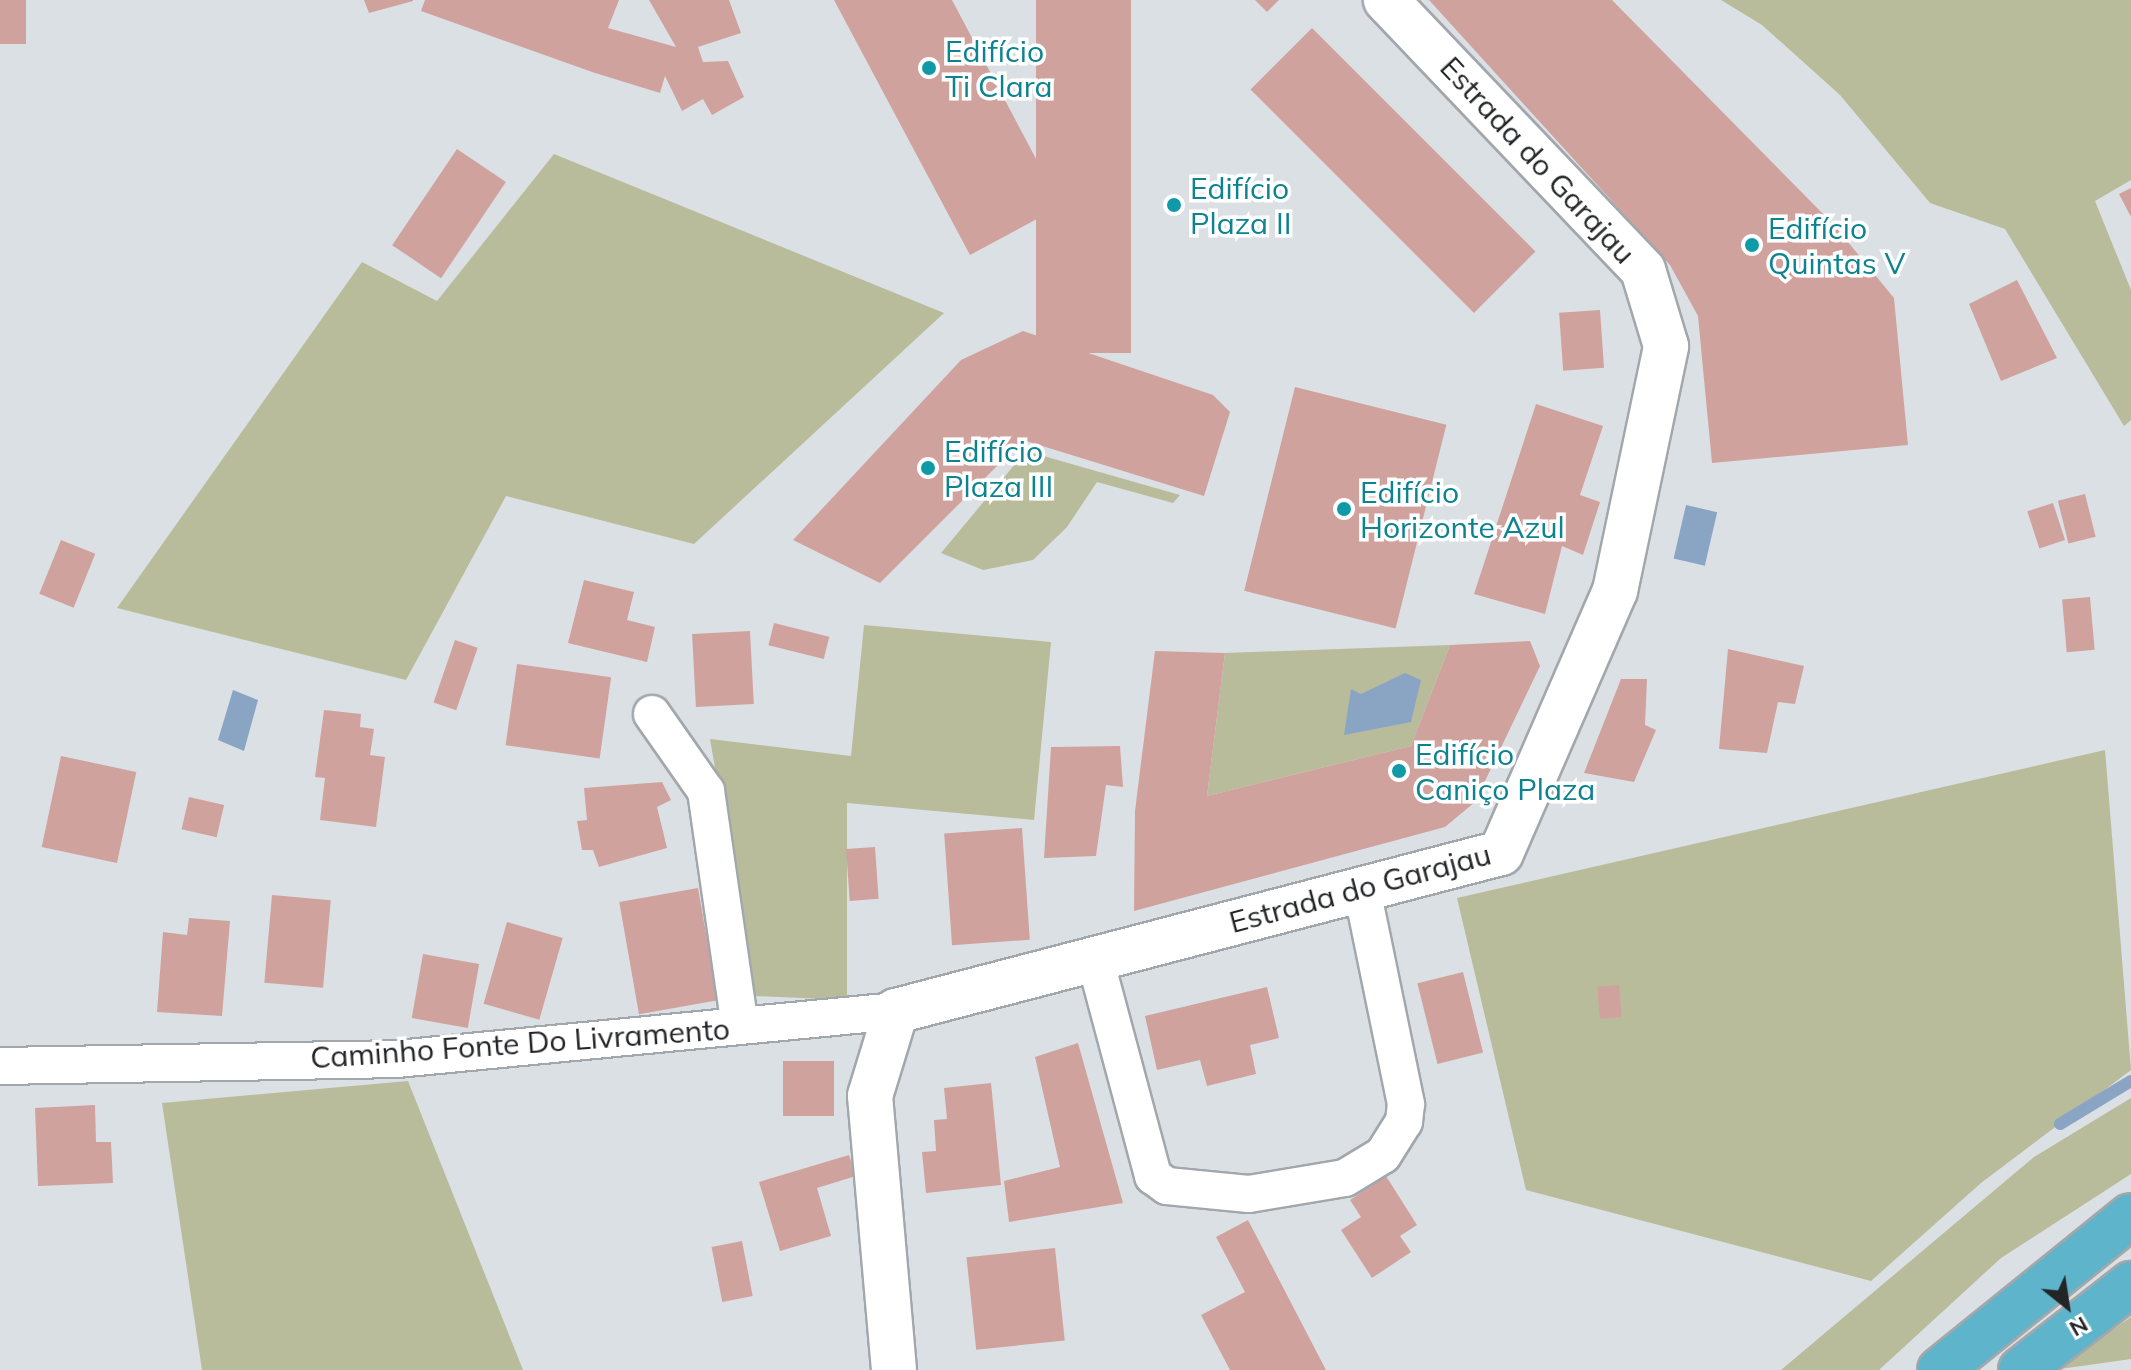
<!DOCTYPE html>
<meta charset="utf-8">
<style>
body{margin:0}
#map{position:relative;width:2131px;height:1370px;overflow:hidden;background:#dbe0e5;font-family:Mulish,sans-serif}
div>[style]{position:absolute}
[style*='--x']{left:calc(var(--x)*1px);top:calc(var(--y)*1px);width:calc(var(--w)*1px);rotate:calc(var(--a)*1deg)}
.green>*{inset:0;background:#b8bc9b}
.water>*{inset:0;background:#8aa4c4;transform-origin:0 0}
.stream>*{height:12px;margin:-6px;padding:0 6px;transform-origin:6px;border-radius:6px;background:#8aa4c4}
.building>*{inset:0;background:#d0a29e;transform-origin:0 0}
.roads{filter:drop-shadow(2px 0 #a2a7ac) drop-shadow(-2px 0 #a2a7ac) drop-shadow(0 2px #a2a7ac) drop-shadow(0 -2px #a2a7ac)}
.minor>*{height:36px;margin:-18px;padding:0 18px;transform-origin:18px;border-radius:18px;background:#fff}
.tertiary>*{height:44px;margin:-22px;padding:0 22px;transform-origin:22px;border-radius:22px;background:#fff}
.trunk>*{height:44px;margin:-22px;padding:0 22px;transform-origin:22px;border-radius:22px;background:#5eb4ca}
.dots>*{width:22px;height:22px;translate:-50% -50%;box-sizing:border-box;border:4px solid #fff;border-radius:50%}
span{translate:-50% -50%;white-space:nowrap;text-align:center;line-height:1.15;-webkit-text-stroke:7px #fff;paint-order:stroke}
.culture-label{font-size:30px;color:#0d838f}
.left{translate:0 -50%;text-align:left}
.street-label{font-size:30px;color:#232426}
.north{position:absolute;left:2027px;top:1266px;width:80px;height:80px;-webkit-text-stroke:6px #fff;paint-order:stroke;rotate:150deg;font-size:22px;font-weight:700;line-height:32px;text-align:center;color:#232426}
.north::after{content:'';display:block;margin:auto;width:28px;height:36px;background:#232426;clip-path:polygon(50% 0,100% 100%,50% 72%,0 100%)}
</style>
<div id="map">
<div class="green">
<div style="clip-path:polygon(1721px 0,2131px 0,2131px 180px,2095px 201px,2131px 290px,2131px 420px,2124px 426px,2005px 229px,1930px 203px,1840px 95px,1762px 25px)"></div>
<div style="clip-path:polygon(554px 154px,944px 313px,694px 544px,506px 496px,406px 680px,117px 608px,362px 262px,437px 301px)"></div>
<div style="clip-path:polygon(1026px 451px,1180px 495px,1173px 503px,1097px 482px,1067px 527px,1033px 560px,983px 570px,941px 553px)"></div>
<div style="clip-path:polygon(864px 625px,1051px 642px,1034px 820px,847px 803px,847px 1000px,755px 996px,710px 739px,851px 756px)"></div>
<div style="clip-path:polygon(1450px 645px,1411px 746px,1207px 796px,1225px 653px)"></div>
<div style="clip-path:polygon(2105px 750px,2131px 1070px,1981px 1183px,1871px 1281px,1526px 1190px,1457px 898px)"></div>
<div style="clip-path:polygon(408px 1081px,523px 1370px,202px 1370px,162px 1103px)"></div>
<div style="clip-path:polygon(2131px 1098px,2131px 1174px,2001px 1258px,1879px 1370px,1781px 1370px,2034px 1157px)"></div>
<div style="clip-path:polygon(2131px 1317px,2131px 1359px,2053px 1370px)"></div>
</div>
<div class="water">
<div style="left:1686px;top:505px;width:32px;height:55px;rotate:13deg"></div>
<div style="clip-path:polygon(1405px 673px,1421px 680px,1411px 722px,1344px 735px,1351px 689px,1361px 694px)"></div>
<div style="clip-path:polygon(233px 690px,258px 700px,244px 751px,218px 740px)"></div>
</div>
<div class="stream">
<div style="--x:2060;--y:1124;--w:83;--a:-31.2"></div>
</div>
<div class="building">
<div style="left:0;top:0;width:26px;height:44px"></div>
<div style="clip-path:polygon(364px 0,413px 0,413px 1px,369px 13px)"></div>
<div style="clip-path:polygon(425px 0,619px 0,608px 28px,676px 47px,649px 0,729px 0,741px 33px,698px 47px,703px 62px,728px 61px,744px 97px,712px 115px,703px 99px,682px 111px,665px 76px,660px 93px,592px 72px,421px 11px)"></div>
<div style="clip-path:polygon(834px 0,952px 0,1061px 206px,970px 255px)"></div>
<div style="left:1036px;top:0;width:95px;height:353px"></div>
<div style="clip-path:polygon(1255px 0,1279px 0,1267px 12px)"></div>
<div style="clip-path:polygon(1429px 0,1612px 0,1834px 225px,1894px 298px,1908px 445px,1712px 463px,1698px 316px,1670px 265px)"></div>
<div style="left:1312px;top:28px;width:316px;height:87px;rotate:45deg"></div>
<div style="left:457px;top:149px;width:59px;height:116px;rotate:34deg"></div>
<div style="clip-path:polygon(2131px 188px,2131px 217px,2119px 194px)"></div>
<div style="clip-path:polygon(2017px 280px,2057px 358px,2001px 381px,1969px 304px)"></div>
<div style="left:1600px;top:310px;width:58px;height:41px;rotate:86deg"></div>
<div style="clip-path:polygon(1023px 331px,1213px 395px,1230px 412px,1204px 496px,1023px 440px,880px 583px,793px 540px,961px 360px)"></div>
<div style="left:1295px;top:387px;width:156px;height:210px;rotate:14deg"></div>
<div style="clip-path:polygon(1536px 404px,1603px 426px,1580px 495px,1600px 502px,1583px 555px,1562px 546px,1545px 614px,1474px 594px)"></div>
<div style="left:2085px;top:494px;width:44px;height:28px;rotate:76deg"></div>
<div style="left:2053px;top:503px;width:39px;height:27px;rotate:72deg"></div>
<div style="left:61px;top:540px;width:37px;height:58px;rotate:22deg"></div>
<div style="clip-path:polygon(584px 580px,634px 592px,627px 620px,655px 627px,647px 662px,568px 643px)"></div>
<div style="left:2090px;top:597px;width:53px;height:28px;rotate:85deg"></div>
<div style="left:774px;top:623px;width:57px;height:23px;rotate:14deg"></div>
<div style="left:750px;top:631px;width:73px;height:58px;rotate:87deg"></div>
<div style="left:455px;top:640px;width:24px;height:66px;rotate:19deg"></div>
<div style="clip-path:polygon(1530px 641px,1540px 666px,1475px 802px,1445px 827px,1134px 911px,1135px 811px,1155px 651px,1225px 653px,1207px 796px,1411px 746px,1450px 645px)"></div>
<div style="clip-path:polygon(1728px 649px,1804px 666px,1795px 704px,1778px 702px,1767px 753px,1719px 749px)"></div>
<div style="left:517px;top:664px;width:95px;height:82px;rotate:8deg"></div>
<div style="clip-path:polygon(1621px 679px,1647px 679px,1645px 725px,1656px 730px,1634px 782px,1584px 773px)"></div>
<div style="clip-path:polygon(324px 710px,361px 714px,360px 727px,374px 729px,370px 755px,385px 757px,376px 827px,320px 820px,325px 778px,315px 777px)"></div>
<div style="clip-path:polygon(1120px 746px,1123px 787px,1106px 785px,1096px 856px,1044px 858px,1051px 747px)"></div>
<div style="left:61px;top:756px;width:77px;height:93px;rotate:12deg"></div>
<div style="clip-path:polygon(662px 782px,671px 800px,657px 807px,667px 848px,599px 867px,593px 850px,582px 850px,577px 821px,587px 820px,584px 788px)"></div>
<div style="left:189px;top:797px;width:36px;height:33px;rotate:13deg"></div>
<div style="left:1022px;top:828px;width:112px;height:78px;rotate:86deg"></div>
<div style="left:875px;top:847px;width:52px;height:29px;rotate:86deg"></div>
<div style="left:698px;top:888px;width:114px;height:80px;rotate:80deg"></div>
<div style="left:272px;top:895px;width:59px;height:88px;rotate:5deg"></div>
<div style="clip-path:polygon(189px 918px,230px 921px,222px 1016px,157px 1012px,163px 932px,187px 935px)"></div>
<div style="left:507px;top:922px;width:58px;height:85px;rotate:16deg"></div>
<div style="left:423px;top:954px;width:57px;height:65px;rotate:10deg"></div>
<div style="left:1463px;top:972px;width:83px;height:47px;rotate:76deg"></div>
<div style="left:1619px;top:985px;width:32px;height:22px;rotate:85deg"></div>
<div style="clip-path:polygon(1267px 987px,1279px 1038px,1250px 1045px,1256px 1074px,1207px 1086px,1200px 1060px,1157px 1070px,1145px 1016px)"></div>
<div style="clip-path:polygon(1078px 1043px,1123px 1203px,1009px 1222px,1004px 1181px,1060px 1167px,1035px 1057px)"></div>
<div style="left:783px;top:1061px;width:51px;height:55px"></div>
<div style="clip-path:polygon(991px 1083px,1001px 1185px,926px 1193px,922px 1152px,936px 1151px,934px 1120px,947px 1119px,944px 1088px)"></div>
<div style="clip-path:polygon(95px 1105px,96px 1142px,111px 1142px,113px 1183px,38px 1186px,35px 1108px)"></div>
<div style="clip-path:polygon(849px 1155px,856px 1176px,817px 1188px,831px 1236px,780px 1251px,759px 1182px)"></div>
<div style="clip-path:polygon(1386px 1176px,1417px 1225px,1400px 1236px,1411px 1252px,1372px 1278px,1341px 1230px,1361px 1217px,1350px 1200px)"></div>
<div style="clip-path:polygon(1248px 1220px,1326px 1370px,1230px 1370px,1201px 1315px,1245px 1292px,1216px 1237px)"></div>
<div style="left:742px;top:1241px;width:56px;height:31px;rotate:79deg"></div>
<div style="left:1055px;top:1248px;width:93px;height:89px;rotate:84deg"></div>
</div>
<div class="roads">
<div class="minor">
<div style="--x:652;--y:714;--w:94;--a:55"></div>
<div style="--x:706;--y:791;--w:237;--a:81.8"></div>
<div style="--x:1095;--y:959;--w:225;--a:75"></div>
<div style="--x:1153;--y:1176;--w:17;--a:36"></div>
<div style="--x:1167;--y:1186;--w:82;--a:5.6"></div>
<div style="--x:1249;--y:1194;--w:97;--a:-9.5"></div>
<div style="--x:1345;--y:1178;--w:44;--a:-31.2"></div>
<div style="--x:1383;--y:1155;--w:39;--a:-58"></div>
<div style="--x:1404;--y:1122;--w:18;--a:-84"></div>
<div style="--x:1406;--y:1104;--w:219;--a:-101.6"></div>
<div style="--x:0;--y:1066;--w:397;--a:-1"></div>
<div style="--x:397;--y:1059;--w:501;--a:-5.49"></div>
</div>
<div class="tertiary">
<div style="--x:894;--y:1370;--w:275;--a:-95"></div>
<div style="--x:870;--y:1096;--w:89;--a:-73"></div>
<div style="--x:896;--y:1011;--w:625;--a:-14.64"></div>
<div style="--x:1501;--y:853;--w:286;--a:-66.5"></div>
<div style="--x:1615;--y:591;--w:250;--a:-78.2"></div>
<div style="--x:1666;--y:346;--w:79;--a:-106.8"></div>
<div style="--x:1643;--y:270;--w:373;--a:-133.6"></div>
</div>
<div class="trunk">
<div style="--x:1940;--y:1370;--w:245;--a:-38.9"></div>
<div style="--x:2021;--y:1370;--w:140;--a:-38"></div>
</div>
</div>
<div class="dots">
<div style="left:929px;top:68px;background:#0f9aa8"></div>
<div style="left:1174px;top:205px;background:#0f9aa8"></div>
<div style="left:1752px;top:245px;background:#0f9aa8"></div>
<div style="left:928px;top:468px;background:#0f9aa8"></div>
<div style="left:1344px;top:509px;background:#0f9aa8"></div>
<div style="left:1399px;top:771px;background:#0f9aa8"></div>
</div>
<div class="culture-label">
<span class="left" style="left:945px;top:68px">Edifício<br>Ti Clara</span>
<span class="left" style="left:1190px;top:205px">Edifício<br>Plaza II</span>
<span class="left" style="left:1768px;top:245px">Edifício<br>Quintas V</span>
<span class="left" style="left:944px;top:468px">Edifício<br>Plaza III</span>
<span class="left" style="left:1360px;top:509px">Edifício<br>Horizonte Azul</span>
<span class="left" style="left:1415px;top:771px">Edifício<br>Caniço Plaza</span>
</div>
<div class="street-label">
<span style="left:1538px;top:160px;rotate:47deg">Estrada do Garajau</span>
<span style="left:1360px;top:888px;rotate:-15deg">Estrada do Garajau</span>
<span style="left:520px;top:1043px;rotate:-4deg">Caminho Fonte Do Livramento</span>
</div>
<div class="north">N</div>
</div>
